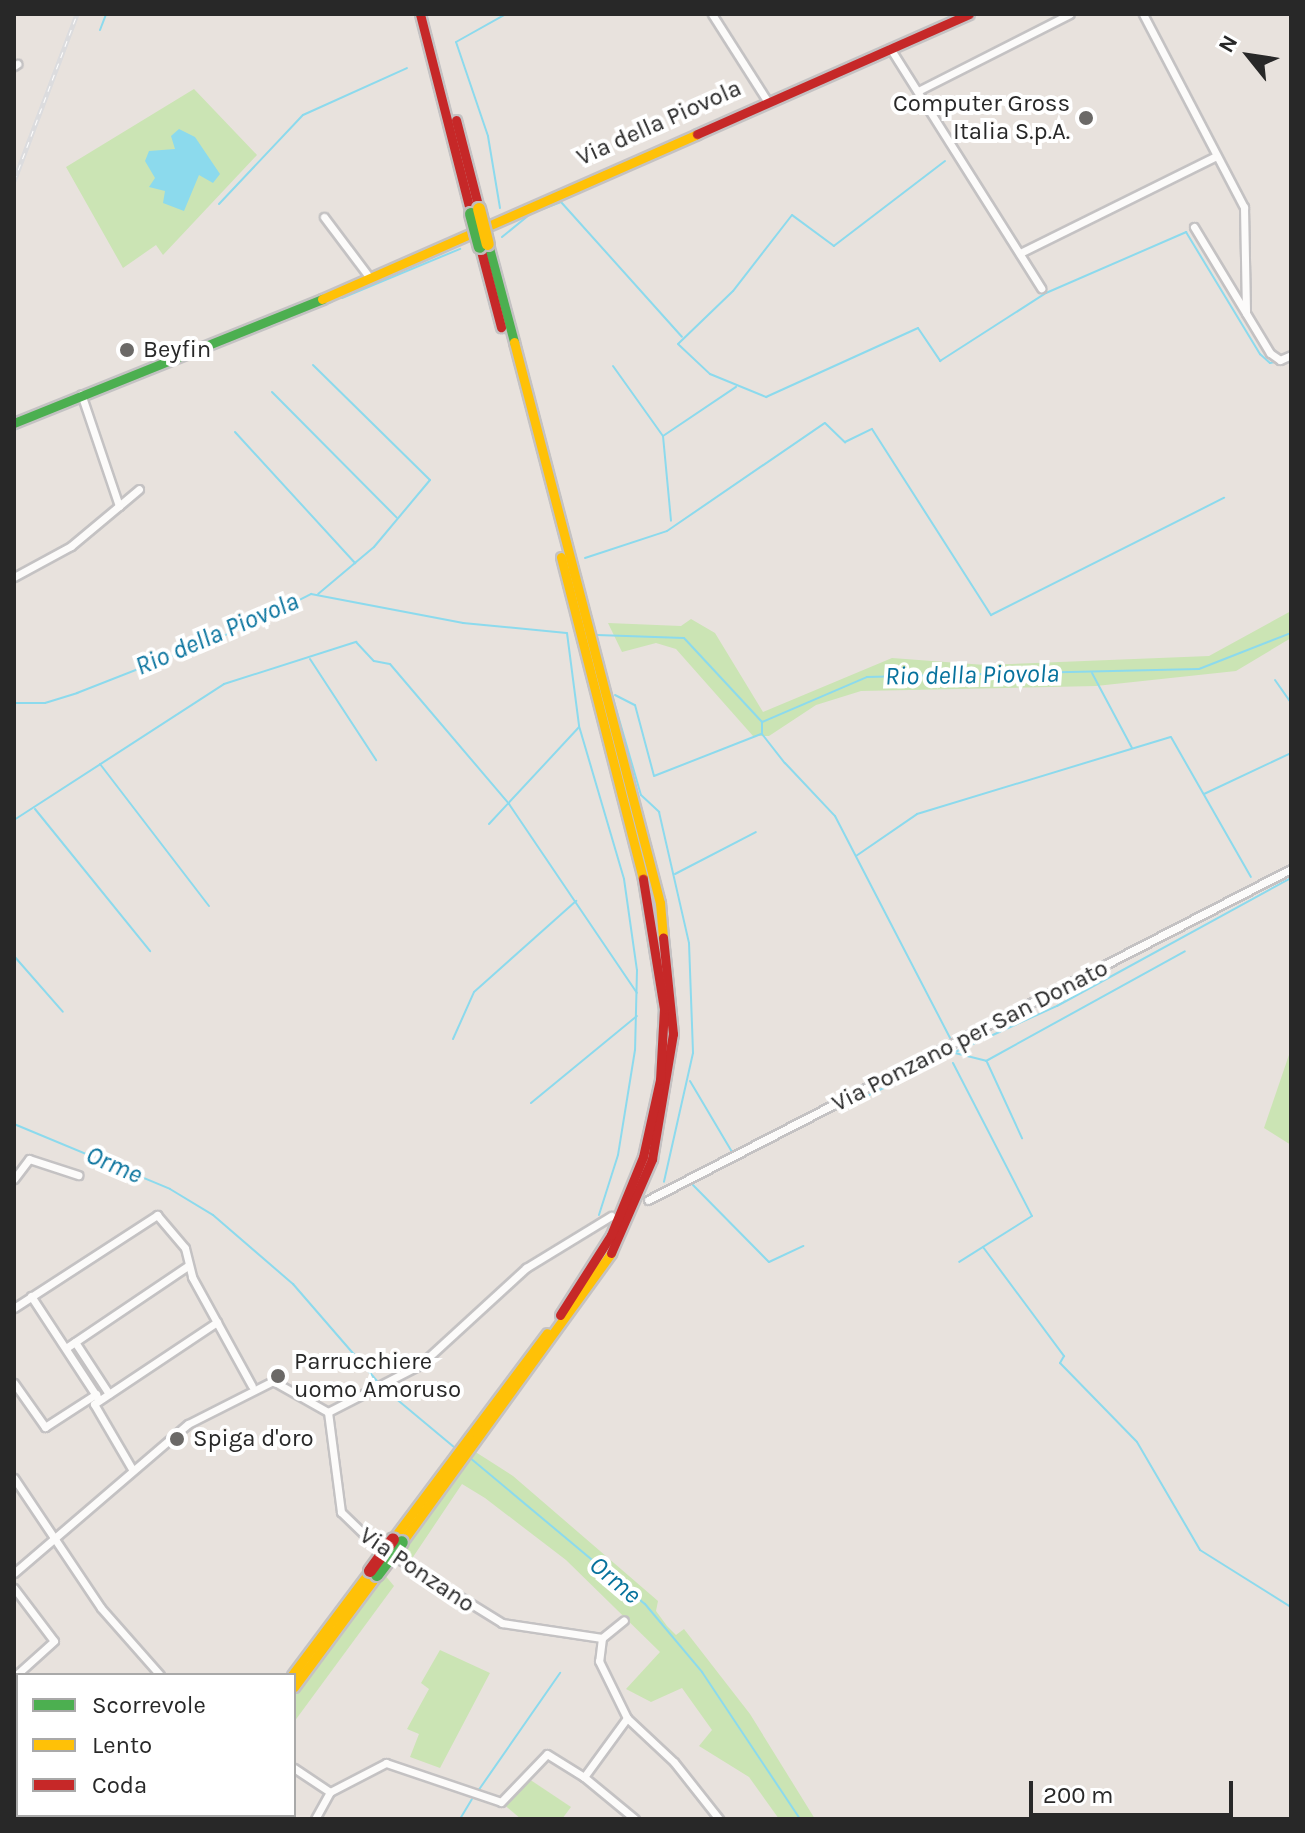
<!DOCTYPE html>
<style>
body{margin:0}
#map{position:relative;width:1305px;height:1833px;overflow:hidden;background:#e8e2dd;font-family:Karla,sans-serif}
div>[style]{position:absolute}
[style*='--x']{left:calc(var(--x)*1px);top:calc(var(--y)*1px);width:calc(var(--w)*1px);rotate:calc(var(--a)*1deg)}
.green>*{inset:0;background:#cbe4b4}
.water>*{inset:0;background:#8cdaed}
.stream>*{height:2px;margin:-1px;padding:0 1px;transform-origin:1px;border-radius:1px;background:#8cdaed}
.roads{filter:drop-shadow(2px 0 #c4c2c3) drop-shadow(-2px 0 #c4c2c3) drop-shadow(0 2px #c4c2c3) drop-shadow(0 -2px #c4c2c3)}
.street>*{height:7px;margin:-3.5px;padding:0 3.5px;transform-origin:3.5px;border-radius:3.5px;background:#fcfbfa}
.fast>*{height:9px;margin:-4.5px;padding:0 4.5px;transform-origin:4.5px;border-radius:4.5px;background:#4caf50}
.slow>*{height:9px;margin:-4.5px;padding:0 4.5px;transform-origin:4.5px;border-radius:4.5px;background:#ffc107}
.jam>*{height:9px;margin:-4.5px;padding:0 4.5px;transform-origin:4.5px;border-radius:4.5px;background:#c62828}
.rail>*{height:5px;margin-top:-2.5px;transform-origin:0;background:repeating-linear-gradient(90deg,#fff 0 6px,#dcdcde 0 12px);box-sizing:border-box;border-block:2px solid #dcdcde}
.bridges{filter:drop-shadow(2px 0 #c0bdbc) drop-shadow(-2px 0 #c0bdbc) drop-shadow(0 2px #c0bdbc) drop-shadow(0 -2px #c0bdbc)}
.fast-bridge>*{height:12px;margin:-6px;padding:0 6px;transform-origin:6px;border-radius:6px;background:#4caf50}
.slow-bridge>*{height:12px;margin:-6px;padding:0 6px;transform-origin:6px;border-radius:6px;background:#ffc107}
.jam-bridge>*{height:12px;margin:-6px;padding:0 6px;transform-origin:6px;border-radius:6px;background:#c62828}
.dots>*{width:22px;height:22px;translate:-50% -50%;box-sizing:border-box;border:4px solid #fff;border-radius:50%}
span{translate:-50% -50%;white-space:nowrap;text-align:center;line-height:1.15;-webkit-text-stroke:8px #fff;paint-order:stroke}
.poi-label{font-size:24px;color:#282828}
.right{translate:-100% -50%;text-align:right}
.left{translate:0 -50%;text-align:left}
.street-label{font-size:24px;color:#282828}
.water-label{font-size:26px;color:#07729d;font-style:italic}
.frame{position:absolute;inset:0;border:16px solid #282828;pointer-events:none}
.legend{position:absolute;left:16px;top:1673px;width:280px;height:144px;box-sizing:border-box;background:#fff;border:2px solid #a9a9a9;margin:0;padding:10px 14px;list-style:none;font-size:24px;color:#282828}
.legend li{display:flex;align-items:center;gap:16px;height:40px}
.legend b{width:40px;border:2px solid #a9a9a9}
.north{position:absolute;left:1209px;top:16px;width:80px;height:80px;-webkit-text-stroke:6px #fff;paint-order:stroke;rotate:300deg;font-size:22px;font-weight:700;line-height:32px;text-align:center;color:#282828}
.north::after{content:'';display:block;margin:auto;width:28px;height:36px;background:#282828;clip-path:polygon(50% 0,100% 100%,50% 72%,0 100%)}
.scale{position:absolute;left:1029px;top:1781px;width:204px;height:36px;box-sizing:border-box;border:4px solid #282828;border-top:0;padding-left:10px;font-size:24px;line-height:28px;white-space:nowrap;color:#282828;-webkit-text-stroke:6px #fff;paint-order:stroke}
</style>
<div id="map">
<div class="green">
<div style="clip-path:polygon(194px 89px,257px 155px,163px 255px,156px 245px,123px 268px,66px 167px)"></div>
<div style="clip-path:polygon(1291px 611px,1291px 638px,1236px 671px,1096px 686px,861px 691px,816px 705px,769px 736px,753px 736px,676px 649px,656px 643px,622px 652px,608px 623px,681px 626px,691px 619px,715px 633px,763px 712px,892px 658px,985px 665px,1209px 656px)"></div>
<div style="clip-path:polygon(1291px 1049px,1291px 1145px,1264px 1128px)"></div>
<div style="clip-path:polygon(474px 1451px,513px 1476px,658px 1601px,656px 1611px,667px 1626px,676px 1635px,684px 1629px,750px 1714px,815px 1819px,779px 1819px,749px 1777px,699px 1746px,712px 1730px,682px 1688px,651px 1702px,626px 1689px,660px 1652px,566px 1560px,485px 1498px,462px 1484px,407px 1566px,396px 1559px)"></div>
<div style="clip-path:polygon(384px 1574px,394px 1586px,294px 1722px,294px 1695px)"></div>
<div style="clip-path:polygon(440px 1650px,490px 1673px,440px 1768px,410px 1757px,419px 1734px,407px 1729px,429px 1689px,421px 1683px)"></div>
<div style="clip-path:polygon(526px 1777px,571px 1807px,562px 1819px,521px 1819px,501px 1802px)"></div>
</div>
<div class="water">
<div style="clip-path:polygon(179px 129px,195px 137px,220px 174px,213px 183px,199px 175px,184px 211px,163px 203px,165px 191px,149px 187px,155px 178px,145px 161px,149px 151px,175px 149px,171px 136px)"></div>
</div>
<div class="stream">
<div style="--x:100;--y:30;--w:17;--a:-69"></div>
<div style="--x:945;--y:161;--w:140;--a:142.6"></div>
<div style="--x:834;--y:246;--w:52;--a:-143.6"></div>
<div style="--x:792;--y:215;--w:96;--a:127.8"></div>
<div style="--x:733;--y:291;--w:76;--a:136.1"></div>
<div style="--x:678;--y:344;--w:44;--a:43.2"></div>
<div style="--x:710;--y:374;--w:61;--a:22.3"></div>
<div style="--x:766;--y:397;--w:167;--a:-24.4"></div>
<div style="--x:918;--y:328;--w:40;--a:56"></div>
<div style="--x:940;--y:361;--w:126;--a:-32.7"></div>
<div style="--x:1046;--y:293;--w:153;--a:-23.5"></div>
<div style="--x:1186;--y:232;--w:143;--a:58.8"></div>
<div style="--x:1260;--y:354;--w:13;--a:42"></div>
<div style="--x:1270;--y:363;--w:21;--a:-11"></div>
<div style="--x:219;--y:204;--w:122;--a:-46.7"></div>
<div style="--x:303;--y:115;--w:114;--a:-24.3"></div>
<div style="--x:500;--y:208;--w:73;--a:-99.5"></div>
<div style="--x:488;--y:136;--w:99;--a:-108.8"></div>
<div style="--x:456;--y:42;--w:57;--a:-29.2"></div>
<div style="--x:502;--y:237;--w:36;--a:-39"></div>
<div style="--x:530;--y:214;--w:33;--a:-21"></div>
<div style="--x:561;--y:202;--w:181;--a:48.1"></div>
<div style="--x:342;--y:298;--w:128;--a:-22.6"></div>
<div style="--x:313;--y:365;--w:164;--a:44.5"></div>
<div style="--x:430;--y:480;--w:87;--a:129.9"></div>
<div style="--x:374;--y:547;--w:73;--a:140"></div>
<div style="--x:613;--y:366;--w:86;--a:54.5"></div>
<div style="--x:663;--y:436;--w:85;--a:84.6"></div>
<div style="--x:102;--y:392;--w:247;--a:-21.4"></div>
<div style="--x:272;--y:392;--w:177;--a:45.2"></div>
<div style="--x:14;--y:430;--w:25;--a:-26"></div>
<div style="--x:235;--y:432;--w:178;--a:47.5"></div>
<div style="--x:663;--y:436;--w:88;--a:-33.9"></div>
<div style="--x:585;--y:558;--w:86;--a:-18.2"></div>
<div style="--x:667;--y:531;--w:191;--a:-34.4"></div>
<div style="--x:825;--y:423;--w:28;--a:44"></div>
<div style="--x:845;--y:442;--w:30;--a:-26"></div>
<div style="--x:872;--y:429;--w:221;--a:57.4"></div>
<div style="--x:991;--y:615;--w:261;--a:-26.7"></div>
<div style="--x:597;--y:635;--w:87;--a:2"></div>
<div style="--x:684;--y:638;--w:115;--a:47.1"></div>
<div style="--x:310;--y:659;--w:121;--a:56.8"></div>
<div style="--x:1092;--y:673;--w:85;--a:61.9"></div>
<div style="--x:606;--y:674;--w:126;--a:73.9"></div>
<div style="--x:641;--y:795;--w:25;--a:43"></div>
<div style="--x:659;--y:812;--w:134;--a:77.1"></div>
<div style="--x:689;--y:943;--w:110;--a:87.9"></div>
<div style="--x:693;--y:1053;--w:132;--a:102.7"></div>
<div style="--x:1275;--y:680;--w:28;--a:55"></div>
<div style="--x:615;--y:695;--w:22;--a:27"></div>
<div style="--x:635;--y:705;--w:73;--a:75"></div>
<div style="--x:654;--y:776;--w:115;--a:-21.4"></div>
<div style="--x:14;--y:703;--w:31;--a:0"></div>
<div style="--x:45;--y:703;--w:34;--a:-17"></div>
<div style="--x:77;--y:693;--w:184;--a:-21.4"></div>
<div style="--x:248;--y:626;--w:71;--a:-26.9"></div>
<div style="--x:311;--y:594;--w:155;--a:10.8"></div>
<div style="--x:463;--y:623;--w:104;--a:5.5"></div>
<div style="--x:567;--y:633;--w:94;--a:82.6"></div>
<div style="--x:579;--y:726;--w:159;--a:73.6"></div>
<div style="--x:624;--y:879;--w:92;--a:81.9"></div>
<div style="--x:637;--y:970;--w:80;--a:91.4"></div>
<div style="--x:635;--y:1050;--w:106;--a:99.2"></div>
<div style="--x:618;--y:1155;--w:63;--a:107.6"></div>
<div style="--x:762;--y:722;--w:114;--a:-23.2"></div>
<div style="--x:867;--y:677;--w:332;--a:-1.4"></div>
<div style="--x:1199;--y:669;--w:99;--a:-21.4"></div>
<div style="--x:762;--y:723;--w:11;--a:90"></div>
<div style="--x:762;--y:734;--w:37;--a:52"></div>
<div style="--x:785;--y:763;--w:73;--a:46.7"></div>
<div style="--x:835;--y:816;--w:252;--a:62.6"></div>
<div style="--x:100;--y:764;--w:179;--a:52.5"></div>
<div style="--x:1204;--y:794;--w:96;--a:-25.2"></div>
<div style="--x:35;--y:809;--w:183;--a:51"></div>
<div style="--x:14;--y:820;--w:250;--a:-32.9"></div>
<div style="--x:224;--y:684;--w:139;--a:-17.7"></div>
<div style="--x:356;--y:642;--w:26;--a:47"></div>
<div style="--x:374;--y:661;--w:16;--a:11"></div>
<div style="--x:390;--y:664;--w:184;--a:49.6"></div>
<div style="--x:509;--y:804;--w:228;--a:55.9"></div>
<div style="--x:489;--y:824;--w:132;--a:-47.1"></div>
<div style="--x:856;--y:856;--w:74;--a:-34.5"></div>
<div style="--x:917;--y:814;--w:265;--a:-16.9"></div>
<div style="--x:1171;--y:737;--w:161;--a:60.3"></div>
<div style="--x:675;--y:874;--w:91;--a:-27.4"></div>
<div style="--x:14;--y:956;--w:74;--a:48.8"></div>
<div style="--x:453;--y:1039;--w:51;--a:-65.9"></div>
<div style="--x:474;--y:992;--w:137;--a:-41.7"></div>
<div style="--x:953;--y:1046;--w:7;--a:82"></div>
<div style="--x:955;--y:1052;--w:112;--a:-24.3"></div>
<div style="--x:1057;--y:1006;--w:267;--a:-28.7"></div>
<div style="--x:955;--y:1053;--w:32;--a:14"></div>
<div style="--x:986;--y:1061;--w:227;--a:-28.9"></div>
<div style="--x:987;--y:1062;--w:84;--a:65.3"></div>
<div style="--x:953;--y:1063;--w:172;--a:62.7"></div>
<div style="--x:1032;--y:1216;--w:86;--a:147.8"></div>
<div style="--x:927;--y:1067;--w:24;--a:-28"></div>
<div style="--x:690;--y:1081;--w:82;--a:59.4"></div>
<div style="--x:531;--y:1103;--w:137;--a:-39.4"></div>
<div style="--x:842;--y:1108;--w:60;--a:-25.7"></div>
<div style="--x:14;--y:1124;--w:169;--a:22.6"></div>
<div style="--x:170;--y:1189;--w:50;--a:31.2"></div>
<div style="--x:213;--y:1215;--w:106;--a:40.8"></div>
<div style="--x:293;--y:1284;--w:130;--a:49.1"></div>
<div style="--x:796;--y:1128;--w:4;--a:-27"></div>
<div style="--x:717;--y:1168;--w:37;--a:-26"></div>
<div style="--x:690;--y:1182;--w:112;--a:45.4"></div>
<div style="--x:769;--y:1262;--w:38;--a:-25"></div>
<div style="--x:983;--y:1247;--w:136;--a:53.4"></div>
<div style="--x:1064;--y:1356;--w:8;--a:120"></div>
<div style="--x:1060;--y:1363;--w:110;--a:45.7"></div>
<div style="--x:1137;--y:1442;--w:125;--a:59.7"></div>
<div style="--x:1200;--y:1550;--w:107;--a:32.1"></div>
<div style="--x:382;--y:1387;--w:94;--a:39.8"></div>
<div style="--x:469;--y:1457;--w:229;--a:39.9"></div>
<div style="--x:645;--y:1604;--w:89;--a:50"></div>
<div style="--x:702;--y:1672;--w:177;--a:56.3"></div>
<div style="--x:478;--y:1791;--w:144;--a:-55.2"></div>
<div style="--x:460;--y:1819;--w:23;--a:-59"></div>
</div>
<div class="roads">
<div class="street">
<div style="--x:712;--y:14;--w:101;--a:57.6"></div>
<div style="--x:1143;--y:14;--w:218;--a:62.4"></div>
<div style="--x:1244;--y:207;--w:106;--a:88.9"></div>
<div style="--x:890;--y:48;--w:284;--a:57.8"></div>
<div style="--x:14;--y:66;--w:4;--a:-34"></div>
<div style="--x:918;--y:91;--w:170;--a:-26.9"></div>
<div style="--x:324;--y:217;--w:76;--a:53"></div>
<div style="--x:1194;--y:227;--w:147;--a:58.9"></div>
<div style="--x:1270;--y:353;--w:12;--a:35"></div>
<div style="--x:1280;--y:360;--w:12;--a:-24"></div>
<div style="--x:1020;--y:253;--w:216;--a:-26.3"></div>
<div style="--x:119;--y:506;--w:26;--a:-40"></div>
<div style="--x:14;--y:577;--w:65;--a:-28.5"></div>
<div style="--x:71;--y:546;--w:62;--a:-39.8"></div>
<div style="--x:119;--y:506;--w:118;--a:-108.7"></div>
<div style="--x:14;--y:1179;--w:25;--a:-53"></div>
<div style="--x:29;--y:1159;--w:52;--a:18.1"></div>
<div style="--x:648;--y:1200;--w:723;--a:-27.24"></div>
<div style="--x:31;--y:1296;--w:124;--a:56.8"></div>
<div style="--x:14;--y:1308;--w:171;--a:-33"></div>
<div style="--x:157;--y:1215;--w:43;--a:49.7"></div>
<div style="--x:185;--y:1248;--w:30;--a:76"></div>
<div style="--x:192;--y:1277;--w:124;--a:61.2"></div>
<div style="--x:75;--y:1342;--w:62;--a:56.8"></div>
<div style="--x:66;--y:1348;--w:148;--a:-34"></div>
<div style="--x:14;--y:1383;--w:54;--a:54.8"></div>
<div style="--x:45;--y:1427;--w:61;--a:-32.9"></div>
<div style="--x:328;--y:1412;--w:103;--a:-27.1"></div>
<div style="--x:420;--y:1365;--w:144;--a:-42.5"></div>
<div style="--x:526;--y:1268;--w:100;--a:-31.5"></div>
<div style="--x:132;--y:1469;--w:75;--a:-120.3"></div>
<div style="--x:94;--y:1404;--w:148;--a:-33.7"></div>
<div style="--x:14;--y:1478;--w:156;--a:56.2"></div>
<div style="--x:101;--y:1608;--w:89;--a:48.6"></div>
<div style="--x:14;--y:1573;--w:229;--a:-40.6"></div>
<div style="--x:188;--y:1424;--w:95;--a:-26.8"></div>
<div style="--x:273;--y:1381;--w:63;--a:29.4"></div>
<div style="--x:328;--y:1412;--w:101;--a:82.6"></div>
<div style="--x:341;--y:1512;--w:45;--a:44.1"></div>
<div style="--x:373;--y:1543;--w:152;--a:31.8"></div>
<div style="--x:502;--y:1623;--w:101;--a:8.5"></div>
<div style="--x:602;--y:1638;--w:28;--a:-39"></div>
<div style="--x:14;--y:1588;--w:66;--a:53"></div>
<div style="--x:54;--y:1641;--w:54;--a:138"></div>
<div style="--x:602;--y:1638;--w:23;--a:97"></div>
<div style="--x:599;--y:1661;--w:64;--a:63.8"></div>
<div style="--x:627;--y:1718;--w:73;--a:126.1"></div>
<div style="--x:584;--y:1777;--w:66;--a:39.5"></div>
<div style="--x:627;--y:1718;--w:64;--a:43.1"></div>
<div style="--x:674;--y:1762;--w:73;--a:51.7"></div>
<div style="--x:14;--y:1760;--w:6;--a:-45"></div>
<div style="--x:294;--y:1768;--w:43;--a:33.7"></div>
<div style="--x:330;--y:1792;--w:63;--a:-27.4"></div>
<div style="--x:386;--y:1763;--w:121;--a:18.7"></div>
<div style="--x:501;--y:1802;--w:66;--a:-46.2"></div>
<div style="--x:547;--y:1754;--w:44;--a:31.9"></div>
<div style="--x:14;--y:1818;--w:1;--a:45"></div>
<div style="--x:42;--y:1819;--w:6;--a:-39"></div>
<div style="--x:315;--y:1819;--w:31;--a:-61"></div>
</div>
<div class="fast">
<div style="--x:488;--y:244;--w:101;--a:75.1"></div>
<div style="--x:14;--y:423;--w:332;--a:-21.9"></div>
<div style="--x:199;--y:1819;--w:5;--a:-53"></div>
</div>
<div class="slow">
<div style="--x:322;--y:299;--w:410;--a:-23.7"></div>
<div style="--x:514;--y:342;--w:580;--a:75.41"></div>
<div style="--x:660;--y:903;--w:35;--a:85"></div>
<div style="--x:561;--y:557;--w:332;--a:75.7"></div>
<div style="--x:393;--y:1539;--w:257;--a:-53.2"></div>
<div style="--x:402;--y:1542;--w:357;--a:-54.1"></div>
<div style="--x:292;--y:1675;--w:130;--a:-53.1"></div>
<div style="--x:294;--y:1687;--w:139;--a:-53.5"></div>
<div style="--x:189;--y:1819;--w:4;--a:-63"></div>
</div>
<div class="jam">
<div style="--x:420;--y:14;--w:206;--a:75.7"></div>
<div style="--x:456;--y:120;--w:92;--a:75.5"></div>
<div style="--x:697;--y:134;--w:297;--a:-23.8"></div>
<div style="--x:480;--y:247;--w:83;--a:75.3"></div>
<div style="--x:611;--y:1253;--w:103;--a:-66.4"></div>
<div style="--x:652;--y:1159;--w:127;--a:-80.5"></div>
<div style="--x:673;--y:1034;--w:97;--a:-95.9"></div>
<div style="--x:560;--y:1315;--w:95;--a:-57.5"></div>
<div style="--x:611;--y:1235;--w:84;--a:-67.7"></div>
<div style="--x:643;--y:1157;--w:79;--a:-77.6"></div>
<div style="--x:660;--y:1080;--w:71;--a:-86.8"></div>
<div style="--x:664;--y:1009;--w:132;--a:-99.2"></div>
</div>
</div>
<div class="rail">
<div style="--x:14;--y:181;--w:178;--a:-69.3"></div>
</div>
<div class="bridges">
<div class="fast-bridge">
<div style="--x:471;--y:214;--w:34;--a:75"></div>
<div style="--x:377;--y:1575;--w:41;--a:-52.9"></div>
</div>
<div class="slow-bridge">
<div style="--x:479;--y:209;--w:36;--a:76"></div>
</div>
<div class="jam-bridge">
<div style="--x:370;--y:1571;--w:39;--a:-54"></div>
</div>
</div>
<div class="dots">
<div style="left:1086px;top:118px;background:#6b6967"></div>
<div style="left:127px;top:350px;background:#6b6967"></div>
<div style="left:278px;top:1376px;background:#6b6967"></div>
<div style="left:177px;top:1439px;background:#6b6967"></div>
</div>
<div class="poi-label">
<span class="right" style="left:1070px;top:118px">Computer Gross<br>Italia S.p.A.</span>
<span class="left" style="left:143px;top:350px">Beyfin</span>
<span class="left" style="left:294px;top:1376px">Parrucchiere<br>uomo Amoruso</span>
<span class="left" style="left:193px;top:1439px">Spiga d'oro</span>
</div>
<div class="street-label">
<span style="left:659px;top:123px;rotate:-24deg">Via della Piovola</span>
<span style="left:970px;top:1036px;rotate:-27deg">Via Ponzano per San Donato</span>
<span style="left:417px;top:1570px;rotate:34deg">Via Ponzano</span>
</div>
<div class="water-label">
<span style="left:217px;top:634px;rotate:-23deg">Rio della Piovola</span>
<span style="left:972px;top:675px;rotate:-1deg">Rio della Piovola</span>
<span style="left:114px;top:1165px;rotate:23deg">Orme</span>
<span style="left:615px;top:1580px;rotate:40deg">Orme</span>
</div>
<div class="frame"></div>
<ul class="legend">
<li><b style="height:10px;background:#4caf50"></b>Scorrevole</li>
<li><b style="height:10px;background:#ffc107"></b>Lento</li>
<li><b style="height:10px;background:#c62828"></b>Coda</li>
</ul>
<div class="north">N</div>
<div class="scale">200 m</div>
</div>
